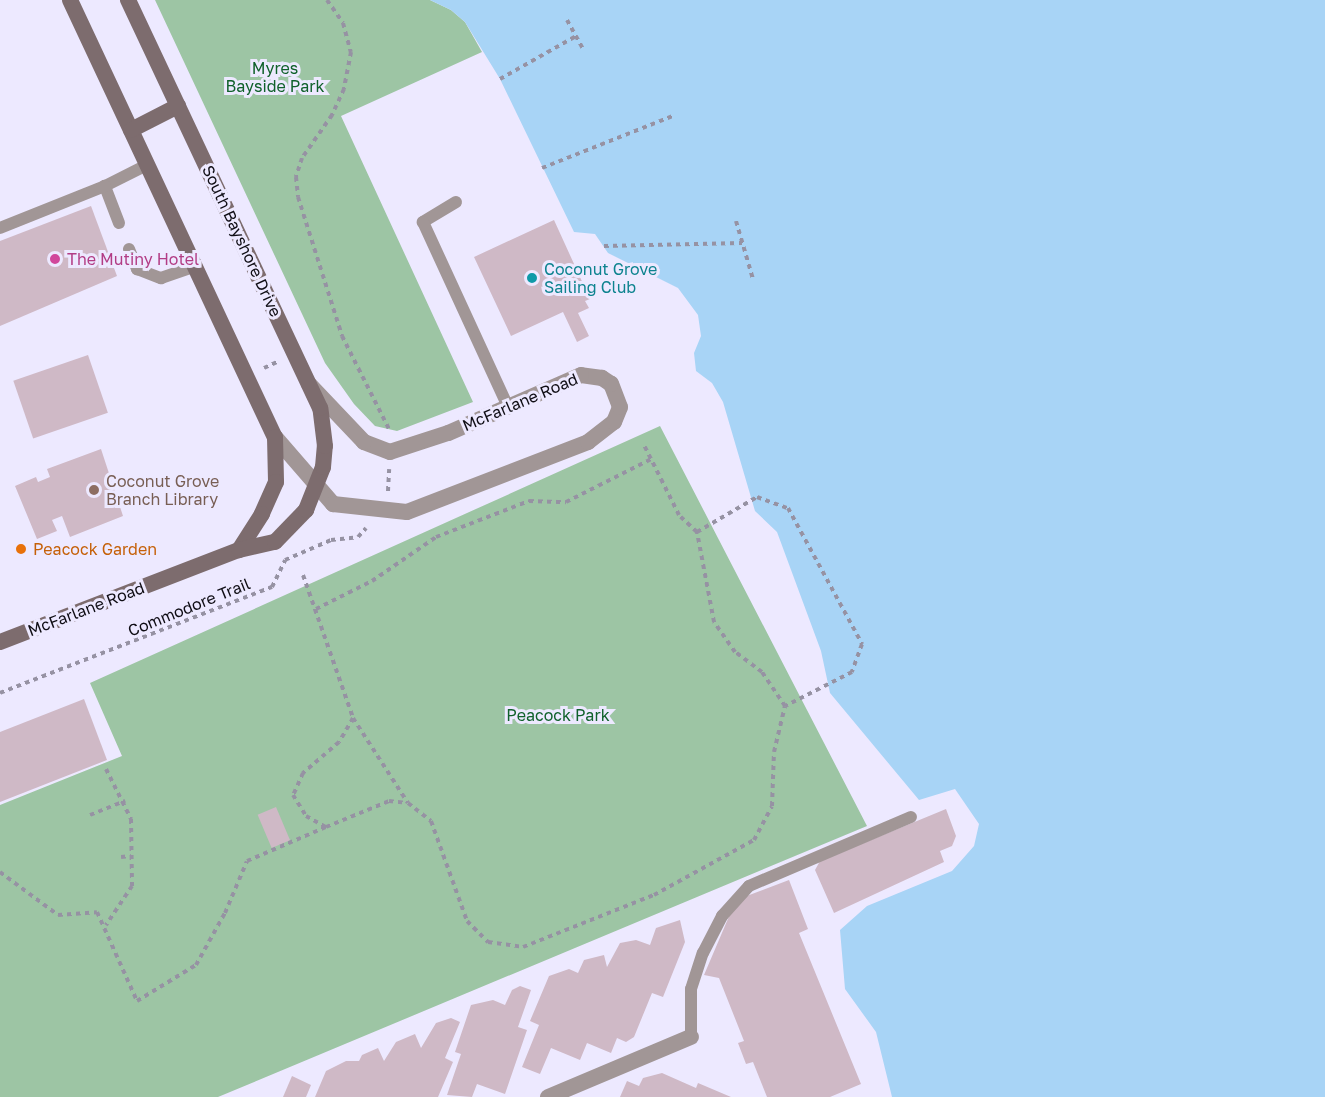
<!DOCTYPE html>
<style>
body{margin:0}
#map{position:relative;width:1325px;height:1097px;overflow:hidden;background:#ede9ff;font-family:"Golos Text",sans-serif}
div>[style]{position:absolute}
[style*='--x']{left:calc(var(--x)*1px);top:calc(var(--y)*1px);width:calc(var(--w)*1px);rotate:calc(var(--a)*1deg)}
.green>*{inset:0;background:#9dc5a4}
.water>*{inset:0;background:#a8d4f6}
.building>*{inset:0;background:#cfb9c6;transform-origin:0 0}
.path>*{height:4px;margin-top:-2px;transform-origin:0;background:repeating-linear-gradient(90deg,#9692a3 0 4.5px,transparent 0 9px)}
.service>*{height:12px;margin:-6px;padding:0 6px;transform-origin:6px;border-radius:6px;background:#a19696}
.minor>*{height:16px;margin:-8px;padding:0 8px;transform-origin:8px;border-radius:8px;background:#a19696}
.secondary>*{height:16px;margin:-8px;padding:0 8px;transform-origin:8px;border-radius:8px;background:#7d6c6e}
.dots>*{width:16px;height:16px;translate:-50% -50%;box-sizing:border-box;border:3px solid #ede9ff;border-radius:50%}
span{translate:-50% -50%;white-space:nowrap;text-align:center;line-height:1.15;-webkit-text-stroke:6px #ede9ff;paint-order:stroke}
.park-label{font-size:16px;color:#10612b}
.street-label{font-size:16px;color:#0f0d14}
.hotel-label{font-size:16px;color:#b23c85}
.left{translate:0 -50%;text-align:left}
.culture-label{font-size:16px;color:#0d838f}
.education-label{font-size:16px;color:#785e54}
.food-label{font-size:16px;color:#c56008}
</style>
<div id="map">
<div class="green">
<div style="clip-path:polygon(155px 0,430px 0,451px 10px,465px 22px,482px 52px,341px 116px,473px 402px,397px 431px,375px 426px,354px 404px,325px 363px)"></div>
<div style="clip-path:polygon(660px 426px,867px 826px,218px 1097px,0 1097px,0 805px,122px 756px,90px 683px)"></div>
</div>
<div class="water">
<div style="clip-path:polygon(430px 0,1325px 0,1325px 1097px,892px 1097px,876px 1032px,845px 989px,840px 930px,867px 906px,952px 871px,974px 846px,979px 824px,955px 789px,919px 800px,830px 693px,821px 651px,777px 532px,755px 511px,723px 402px,712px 383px,696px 371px,694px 353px,701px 336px,698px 315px,678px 288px,608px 253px,595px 234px,574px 232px,500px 79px,465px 22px,451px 10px)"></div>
</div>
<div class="building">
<div style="clip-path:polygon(91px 206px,117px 276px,0 326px,0 241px)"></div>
<div style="clip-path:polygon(554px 220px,590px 299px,585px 301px,589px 308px,578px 313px,589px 336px,577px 342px,563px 312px,511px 336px,474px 257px)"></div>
<div style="left:88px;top:355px;width:61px;height:79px;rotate:71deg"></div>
<div style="clip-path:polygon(101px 449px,123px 516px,70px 537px,62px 516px,52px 520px,57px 531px,37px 539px,15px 486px,36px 477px,38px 482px,50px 477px,47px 469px)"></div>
<div style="clip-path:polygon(84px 699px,107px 760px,0 802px,0 732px)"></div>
<div style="left:276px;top:807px;width:36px;height:20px;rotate:67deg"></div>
<div style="clip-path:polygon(946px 809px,956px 836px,952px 846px,940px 851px,944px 862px,834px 913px,815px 870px,820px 861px)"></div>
<div style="clip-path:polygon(789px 880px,808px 929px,799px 933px,861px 1084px,830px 1097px,767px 1097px,753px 1062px,746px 1064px,738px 1043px,744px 1041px,719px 978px,704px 975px,736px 900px)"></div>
<div style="clip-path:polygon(680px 920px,685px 942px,663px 997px,652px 993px,634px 1037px,626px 1042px,617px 1038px,611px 1053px,587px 1043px,580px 1060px,551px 1048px,540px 1074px,522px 1067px,539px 1025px,530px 1021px,549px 976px,569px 969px,578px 973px,584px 960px,604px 955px,607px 967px,620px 943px,636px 940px,650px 945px,656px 928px)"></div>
<div style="clip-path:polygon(520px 986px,531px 990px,518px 1027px,527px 1030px,505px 1094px,477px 1084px,472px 1097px,447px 1095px,461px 1054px,455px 1052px,471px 1005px,493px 1000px,505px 1005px,512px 990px)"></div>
<div style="clip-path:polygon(451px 1018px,460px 1022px,445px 1058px,453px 1062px,438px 1097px,315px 1097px,326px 1071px,346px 1061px,359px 1061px,362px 1055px,378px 1048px,384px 1061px,396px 1042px,415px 1034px,421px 1048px,436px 1023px)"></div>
<div style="clip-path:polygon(662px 1073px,696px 1088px,698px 1083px,731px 1097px,620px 1097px,627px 1081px,639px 1086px,643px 1078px)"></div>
<div style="clip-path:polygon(292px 1076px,311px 1085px,306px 1097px,283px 1097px)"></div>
</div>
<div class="path">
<div style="--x:327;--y:0;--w:28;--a:55"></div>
<div style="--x:343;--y:23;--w:30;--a:75"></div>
<div style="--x:351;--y:52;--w:38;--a:101"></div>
<div style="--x:344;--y:89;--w:29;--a:115"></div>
<div style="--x:332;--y:115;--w:52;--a:124.9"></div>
<div style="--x:302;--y:158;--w:20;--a:108"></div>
<div style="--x:296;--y:177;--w:20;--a:84"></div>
<div style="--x:298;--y:197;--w:146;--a:72.4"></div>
<div style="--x:342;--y:336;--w:106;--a:63.2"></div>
<div style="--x:567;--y:20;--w:35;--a:61"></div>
<div style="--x:500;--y:79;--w:87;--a:-29.5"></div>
<div style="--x:542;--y:168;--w:141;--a:-21.7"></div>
<div style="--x:736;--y:221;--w:60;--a:73.7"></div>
<div style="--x:604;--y:246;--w:138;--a:-1.2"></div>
<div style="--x:264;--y:368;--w:17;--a:-25"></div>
<div style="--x:388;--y:491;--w:22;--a:-87"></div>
<div style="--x:697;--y:532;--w:69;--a:-30.3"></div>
<div style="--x:757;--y:497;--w:33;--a:20"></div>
<div style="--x:788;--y:508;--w:155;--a:61.4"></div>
<div style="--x:862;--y:644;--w:30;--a:110"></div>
<div style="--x:852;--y:672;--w:75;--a:153.1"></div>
<div style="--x:303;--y:575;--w:151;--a:70.7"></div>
<div style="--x:353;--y:718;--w:28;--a:120"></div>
<div style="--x:339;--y:742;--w:48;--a:139.3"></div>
<div style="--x:303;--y:773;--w:24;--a:114"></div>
<div style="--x:293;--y:795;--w:25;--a:58"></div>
<div style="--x:306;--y:816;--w:23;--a:29"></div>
<div style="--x:326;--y:827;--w:68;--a:-22.4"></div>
<div style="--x:389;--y:801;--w:18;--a:6"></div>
<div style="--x:316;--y:609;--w:63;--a:-26.6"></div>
<div style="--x:372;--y:581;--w:78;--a:-34.5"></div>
<div style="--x:436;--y:537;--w:100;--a:-21.2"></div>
<div style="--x:529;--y:501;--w:37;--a:2"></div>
<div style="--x:566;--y:502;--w:95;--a:-26.8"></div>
<div style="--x:0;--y:693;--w:292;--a:-21.3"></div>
<div style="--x:272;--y:587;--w:30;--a:-64"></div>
<div style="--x:285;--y:560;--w:50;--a:-23.5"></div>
<div style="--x:331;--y:540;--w:27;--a:-6"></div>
<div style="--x:358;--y:537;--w:12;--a:-48"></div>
<div style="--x:353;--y:718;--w:101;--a:57.1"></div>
<div style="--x:408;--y:803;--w:29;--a:38"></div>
<div style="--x:431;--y:821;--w:106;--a:70.2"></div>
<div style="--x:467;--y:921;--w:30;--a:45"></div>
<div style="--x:488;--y:942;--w:35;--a:8"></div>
<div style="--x:523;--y:947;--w:141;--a:-21.7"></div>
<div style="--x:654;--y:895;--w:114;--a:-28.8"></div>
<div style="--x:754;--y:840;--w:38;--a:-62"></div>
<div style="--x:772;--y:806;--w:54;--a:-87.9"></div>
<div style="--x:774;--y:752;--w:47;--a:-76.6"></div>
<div style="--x:785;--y:706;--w:41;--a:-124.1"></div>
<div style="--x:762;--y:672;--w:34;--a:-143"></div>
<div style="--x:735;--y:652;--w:37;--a:-125"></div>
<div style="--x:714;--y:622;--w:92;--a:-100.7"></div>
<div style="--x:697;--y:532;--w:25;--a:-137"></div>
<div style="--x:679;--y:515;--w:80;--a:-116.6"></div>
<div style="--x:106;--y:769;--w:56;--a:63.4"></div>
<div style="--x:131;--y:819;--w:67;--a:89.1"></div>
<div style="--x:132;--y:886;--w:47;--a:123.7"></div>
<div style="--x:90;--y:815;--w:38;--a:-22"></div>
<div style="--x:121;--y:857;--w:10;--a:-6"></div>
<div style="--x:0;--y:872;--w:72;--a:36.6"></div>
<div style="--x:58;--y:915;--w:39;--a:-4"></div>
<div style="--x:97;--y:912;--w:98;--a:65.8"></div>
<div style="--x:137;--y:1001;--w:69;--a:-31.4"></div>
<div style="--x:196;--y:965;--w:60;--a:-60.9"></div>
<div style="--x:225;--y:913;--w:56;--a:-67.1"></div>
<div style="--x:247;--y:861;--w:86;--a:-23.3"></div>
</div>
<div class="service">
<div style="--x:456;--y:202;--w:39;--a:149"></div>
<div style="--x:423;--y:222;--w:204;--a:65.3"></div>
<div style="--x:119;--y:223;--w:40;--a:-111"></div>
<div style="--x:105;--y:186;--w:47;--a:-26.6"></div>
<div style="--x:0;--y:228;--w:113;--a:-21.8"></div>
<div style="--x:129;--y:249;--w:22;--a:68"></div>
<div style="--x:137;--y:269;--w:26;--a:21"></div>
<div style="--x:161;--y:278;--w:36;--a:-19"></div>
<div style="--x:691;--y:1037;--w:48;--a:-90"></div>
<div style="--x:691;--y:989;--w:38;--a:-72"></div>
<div style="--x:703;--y:953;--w:42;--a:-62.8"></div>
<div style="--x:722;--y:916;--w:40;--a:-48"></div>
<div style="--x:749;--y:886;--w:176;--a:-23.1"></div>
</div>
<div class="minor">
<div style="--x:275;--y:437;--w:89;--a:49.1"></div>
<div style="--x:333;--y:504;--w:74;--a:6.2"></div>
<div style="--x:407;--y:512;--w:194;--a:-21.1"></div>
<div style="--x:588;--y:442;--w:33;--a:-38"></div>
<div style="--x:614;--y:422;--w:16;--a:-68"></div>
<div style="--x:620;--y:407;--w:25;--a:-111"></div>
<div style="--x:611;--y:384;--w:11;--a:-146"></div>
<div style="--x:602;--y:378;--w:21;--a:-172"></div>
<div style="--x:581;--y:375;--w:145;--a:156.4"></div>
<div style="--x:448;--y:433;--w:61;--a:161.9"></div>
<div style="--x:390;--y:452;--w:28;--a:-159"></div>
<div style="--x:364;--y:442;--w:80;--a:-133.5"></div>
<div style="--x:548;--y:1097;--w:155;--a:-22.8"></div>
</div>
<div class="secondary">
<div style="--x:70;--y:0;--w:483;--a:64.9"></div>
<div style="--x:275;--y:437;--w:45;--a:88.7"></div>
<div style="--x:276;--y:482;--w:35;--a:114"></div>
<div style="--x:262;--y:514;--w:43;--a:122.6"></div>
<div style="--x:131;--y:130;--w:53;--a:-27.1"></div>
<div style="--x:0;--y:642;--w:256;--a:-21.1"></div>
<div style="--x:239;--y:550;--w:37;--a:-13"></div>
<div style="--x:275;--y:542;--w:45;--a:-45.9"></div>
<div style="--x:306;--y:510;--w:46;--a:-68.4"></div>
<div style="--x:323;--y:467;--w:21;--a:-85"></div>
<div style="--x:325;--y:446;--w:38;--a:-97"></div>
<div style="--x:320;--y:408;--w:451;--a:-115.2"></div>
</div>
<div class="dots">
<div style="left:55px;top:259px;background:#d1479c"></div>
<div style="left:532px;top:278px;background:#0f9aa8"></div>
<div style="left:94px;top:490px;background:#8d6e63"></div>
<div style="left:21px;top:549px;background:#e8710a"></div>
</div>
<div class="park-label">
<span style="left:275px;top:77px">Myres<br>Bayside Park</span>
<span style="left:558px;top:715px">Peacock Park</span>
</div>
<div class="street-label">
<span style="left:242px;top:241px;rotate:65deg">South Bayshore Drive</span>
<span style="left:520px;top:402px;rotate:-23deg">McFarlane Road</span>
<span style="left:189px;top:607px;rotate:-22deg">Commodore Trail</span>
<span style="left:86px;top:609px;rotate:-21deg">McFarlane Road</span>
</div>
<div class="hotel-label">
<span class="left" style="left:67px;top:259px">The Mutiny Hotel</span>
</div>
<div class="culture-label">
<span class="left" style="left:544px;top:278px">Coconut Grove<br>Sailing Club</span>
</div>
<div class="education-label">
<span class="left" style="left:106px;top:490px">Coconut Grove<br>Branch Library</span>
</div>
<div class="food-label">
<span class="left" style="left:33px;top:549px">Peacock Garden</span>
</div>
</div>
